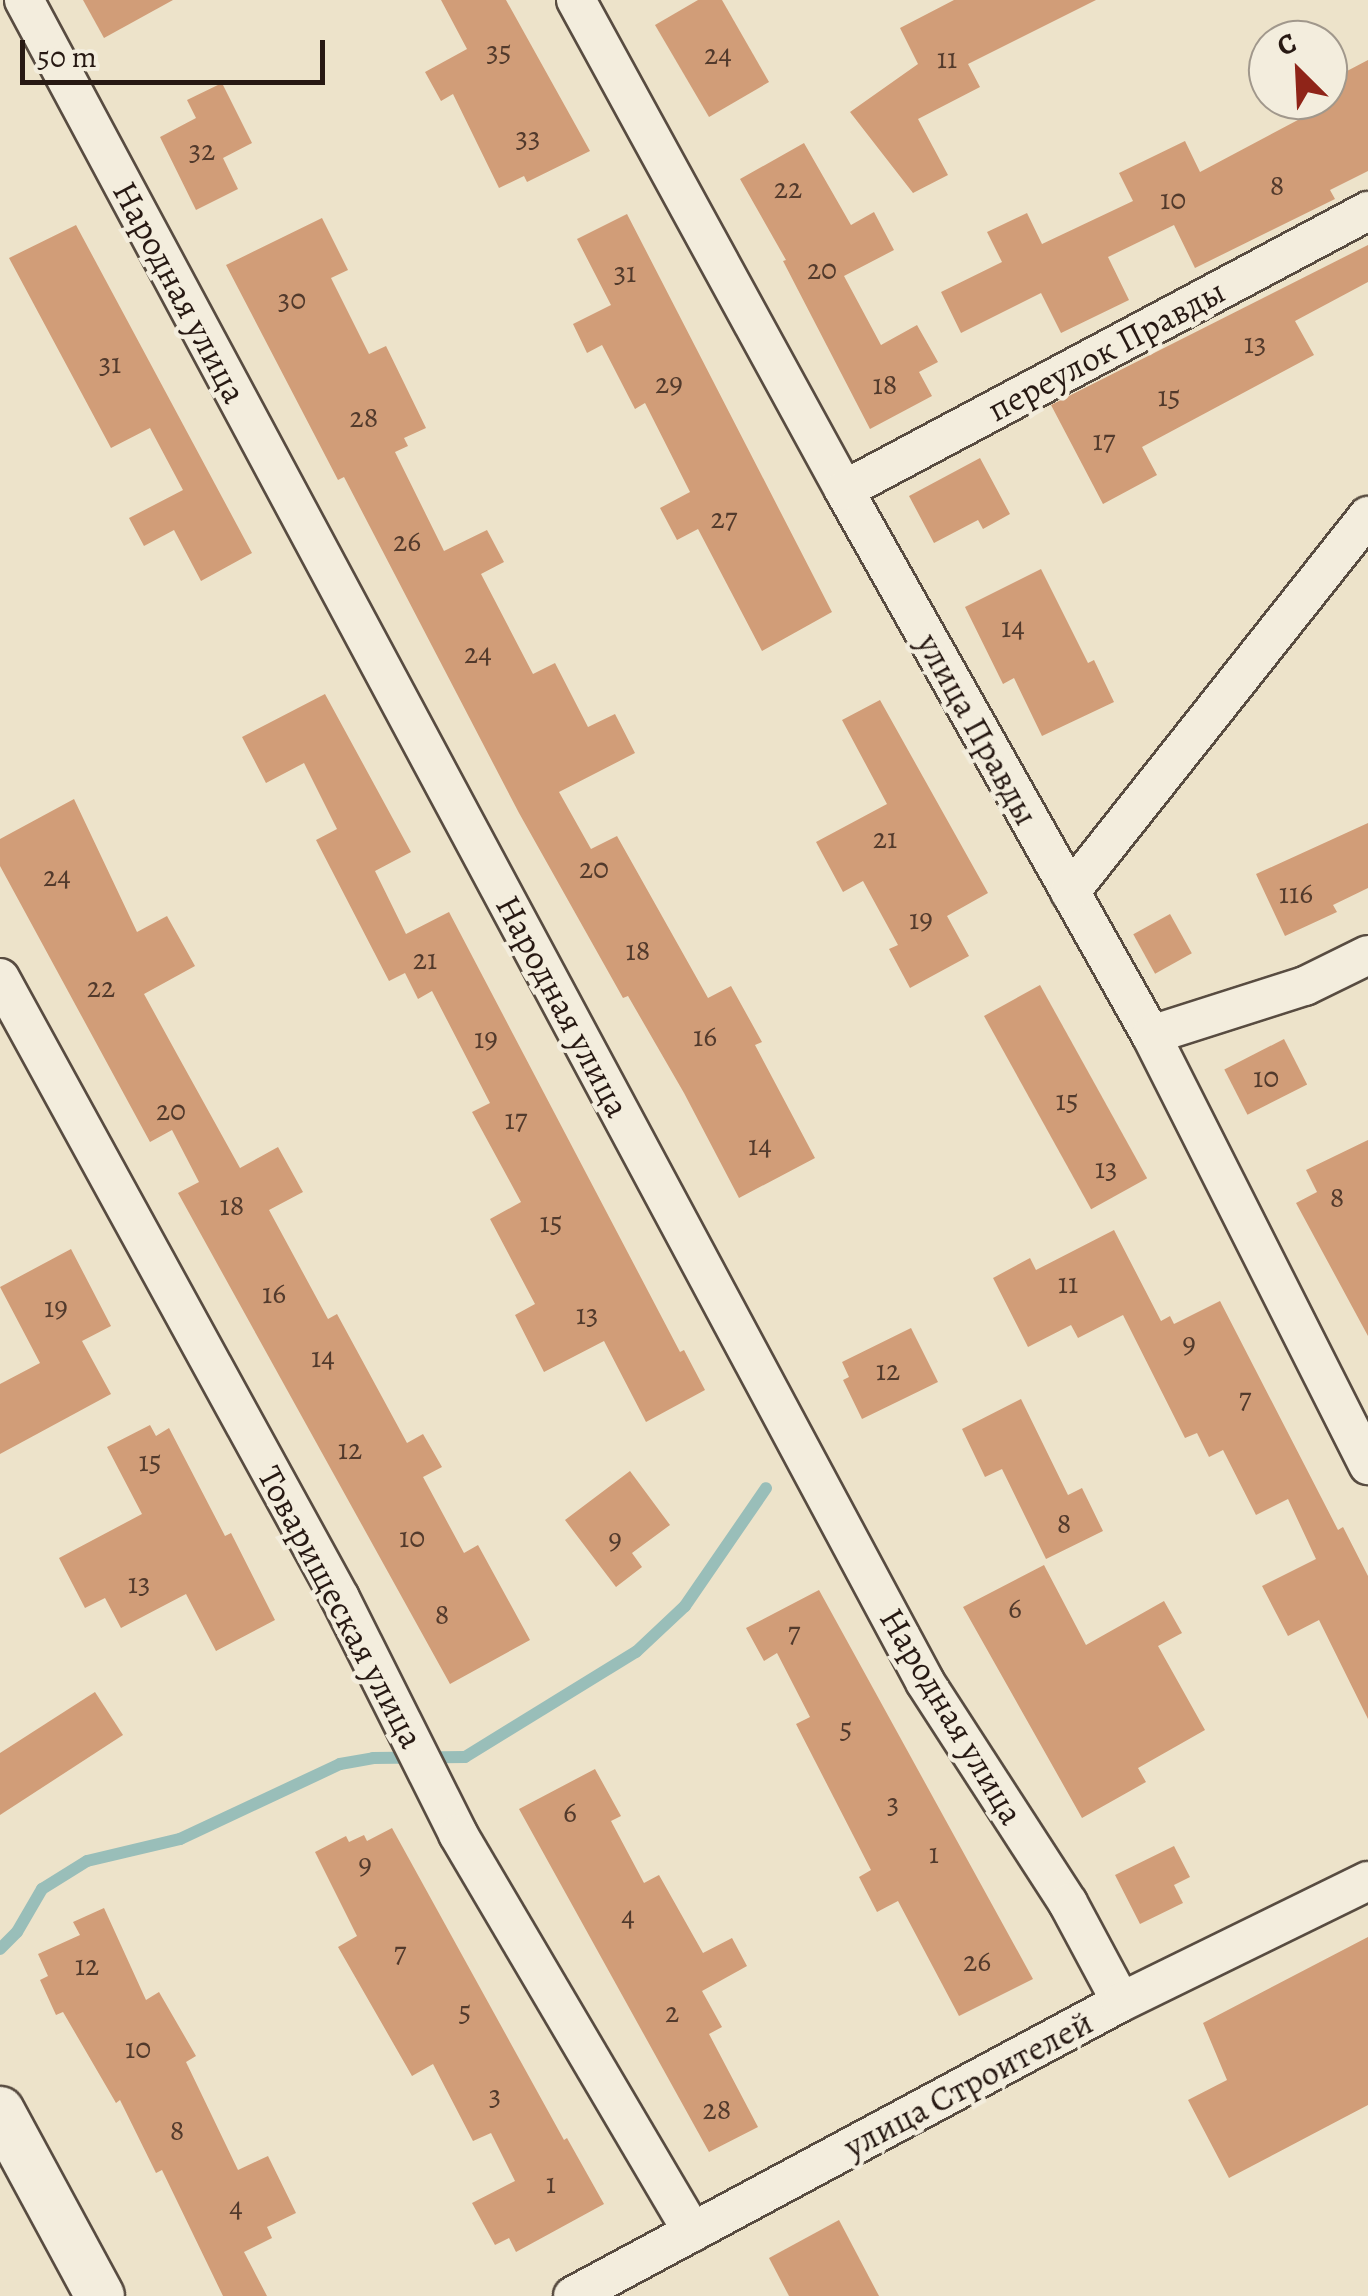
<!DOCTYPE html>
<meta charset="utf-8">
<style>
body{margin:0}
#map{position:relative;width:1368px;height:2296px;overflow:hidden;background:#ede3ca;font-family:Alegreya,serif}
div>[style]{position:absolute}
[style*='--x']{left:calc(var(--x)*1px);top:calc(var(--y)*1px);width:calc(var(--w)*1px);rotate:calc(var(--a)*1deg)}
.stream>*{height:12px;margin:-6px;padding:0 6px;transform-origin:6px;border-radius:6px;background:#99beb9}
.building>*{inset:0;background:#d19d78;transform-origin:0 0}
.roads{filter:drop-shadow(2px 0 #584c41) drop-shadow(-2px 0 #584c41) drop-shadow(0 2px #584c41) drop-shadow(0 -2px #584c41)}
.minor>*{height:38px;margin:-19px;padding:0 19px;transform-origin:19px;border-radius:19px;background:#f3eddd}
.tertiary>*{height:48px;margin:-24px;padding:0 24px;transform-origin:24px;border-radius:24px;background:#f3eddd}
span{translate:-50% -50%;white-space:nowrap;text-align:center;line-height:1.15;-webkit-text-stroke:9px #f3eddd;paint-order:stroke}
.number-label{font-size:30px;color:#523a2c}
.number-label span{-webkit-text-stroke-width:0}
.street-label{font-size:35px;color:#271913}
.north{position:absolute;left:1248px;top:20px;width:100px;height:100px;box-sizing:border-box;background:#f3eddd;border:2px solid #a1988c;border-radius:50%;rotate:336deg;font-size:28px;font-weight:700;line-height:40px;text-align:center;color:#271913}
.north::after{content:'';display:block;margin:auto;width:35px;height:45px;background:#8f2418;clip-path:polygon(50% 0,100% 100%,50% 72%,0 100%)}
.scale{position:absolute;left:20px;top:40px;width:305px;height:45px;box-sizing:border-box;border:5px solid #271913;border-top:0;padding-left:12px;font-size:30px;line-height:35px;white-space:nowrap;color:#271913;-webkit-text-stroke:8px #f3eddd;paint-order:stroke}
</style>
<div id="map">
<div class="stream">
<div style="--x:0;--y:1949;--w:24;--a:-45"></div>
<div style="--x:17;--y:1932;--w:50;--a:-59.8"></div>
<div style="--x:42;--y:1889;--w:53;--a:-31.9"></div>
<div style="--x:87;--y:1861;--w:96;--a:-13.3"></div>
<div style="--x:180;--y:1839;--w:177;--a:-25.1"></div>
<div style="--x:340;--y:1764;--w:34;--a:-10"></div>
<div style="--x:373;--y:1758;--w:92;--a:-0.6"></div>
<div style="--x:465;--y:1757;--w:201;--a:-31.6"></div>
<div style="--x:636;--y:1652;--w:67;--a:-43.2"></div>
<div style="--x:685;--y:1606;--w:143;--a:-55.5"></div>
</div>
<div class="building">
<div style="clip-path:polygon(83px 0,173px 0,104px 38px)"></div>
<div style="clip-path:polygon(441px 0,506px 0,590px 151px,527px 182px,524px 176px,499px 188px,453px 94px,441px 101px,425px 72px,467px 49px)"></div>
<div style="clip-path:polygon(698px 0,722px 0,769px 82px,709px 117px,655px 25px)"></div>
<div style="clip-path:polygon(954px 0,1096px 0,968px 64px,980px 87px,918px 119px,948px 175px,913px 193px,850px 112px,918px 64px,900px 28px)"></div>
<div style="clip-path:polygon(1368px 60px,1368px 171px,1330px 190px,1335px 199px,1195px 268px,1174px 225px,1108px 257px,1129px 300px,1061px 333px,1041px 293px,961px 333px,941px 292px,1002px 262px,987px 232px,1027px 213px,1042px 244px,1133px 201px,1119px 173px,1185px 141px,1200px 172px,1313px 112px,1306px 100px,1328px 100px,1328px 81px)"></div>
<div style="clip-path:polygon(222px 83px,252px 143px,223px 158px,238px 189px,196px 210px,160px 137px,196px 118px,187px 100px)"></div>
<div style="clip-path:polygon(804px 143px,851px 225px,874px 212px,894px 250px,844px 276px,881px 345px,917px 325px,938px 362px,919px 372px,932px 396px,870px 429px,783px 261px,786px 260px,740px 179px)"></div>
<div style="clip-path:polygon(627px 214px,832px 612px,762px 651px,698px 529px,677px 540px,660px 508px,690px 492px,645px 403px,635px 409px,602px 345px,587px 353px,573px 324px,611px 305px,577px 239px)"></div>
<div style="clip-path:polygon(322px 218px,348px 270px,331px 278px,369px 354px,386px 346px,426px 428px,404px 438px,408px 446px,395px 452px,444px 551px,487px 530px,504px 562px,481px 574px,533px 674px,555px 663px,588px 727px,615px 714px,635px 753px,559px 792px,591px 849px,617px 836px,708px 998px,731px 986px,762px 1042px,755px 1045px,815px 1158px,739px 1198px,684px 1093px,628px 996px,623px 998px,519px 813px,344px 477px,338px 480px,226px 265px)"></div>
<div style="clip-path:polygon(76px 225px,252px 553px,201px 581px,174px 530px,144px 546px,129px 518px,183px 490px,150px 428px,111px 448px,9px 258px)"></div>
<div style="clip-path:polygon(1368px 245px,1368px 282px,1295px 321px,1314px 355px,1142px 447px,1157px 475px,1103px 504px,1051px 405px)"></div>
<div style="clip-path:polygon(980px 458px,1010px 514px,983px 529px,978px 520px,934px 543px,909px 496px)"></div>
<div style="clip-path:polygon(1041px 569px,1088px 663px,1094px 660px,1114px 702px,1042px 736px,1014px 678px,1003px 684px,965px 607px)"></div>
<div style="clip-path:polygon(325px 694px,411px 852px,375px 871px,406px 934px,449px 912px,680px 1352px,684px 1350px,705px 1390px,646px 1422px,604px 1341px,544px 1372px,515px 1315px,535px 1304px,490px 1219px,521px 1202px,472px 1112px,490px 1103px,432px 991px,418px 999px,405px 973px,389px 981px,316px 840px,337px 829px,304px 763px,266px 783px,242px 737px)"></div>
<div style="clip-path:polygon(880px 700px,988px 893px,947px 916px,969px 956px,910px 988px,889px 949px,898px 945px,863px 881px,843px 892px,816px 842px,887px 804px,842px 720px)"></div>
<div style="clip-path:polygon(74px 799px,137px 932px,167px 916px,195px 966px,144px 994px,178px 1056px,240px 1168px,278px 1147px,303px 1192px,269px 1210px,328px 1319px,337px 1314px,407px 1443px,423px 1434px,442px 1467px,423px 1477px,464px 1553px,478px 1545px,530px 1640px,450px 1684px,178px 1193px,199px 1182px,172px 1130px,150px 1142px,0 866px,0 839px)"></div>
<div style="clip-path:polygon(1368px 823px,1368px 888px,1333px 905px,1337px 912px,1285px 936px,1256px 874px)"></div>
<div style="left:1170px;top:914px;width:45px;height:42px;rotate:61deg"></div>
<div style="left:1040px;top:985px;width:221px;height:64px;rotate:61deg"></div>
<div style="left:1284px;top:1039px;width:51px;height:67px;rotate:63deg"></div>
<div style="clip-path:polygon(1368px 1140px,1368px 1336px,1296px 1203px,1317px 1192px,1306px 1170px)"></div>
<div style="clip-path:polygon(1114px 1230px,1161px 1321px,1170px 1316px,1174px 1324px,1220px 1301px,1338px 1530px,1343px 1527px,1368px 1576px,1368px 1719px,1319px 1620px,1288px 1636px,1262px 1586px,1316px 1559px,1288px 1499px,1256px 1515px,1223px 1450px,1209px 1457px,1197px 1433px,1185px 1438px,1123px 1315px,1078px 1338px,1071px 1325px,1028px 1347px,993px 1278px,1030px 1258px,1036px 1270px)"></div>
<div style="clip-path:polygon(71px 1249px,111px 1326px,82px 1341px,111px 1394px,0 1454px,0 1384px,40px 1363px,0 1287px)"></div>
<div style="clip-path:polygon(911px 1328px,938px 1382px,862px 1419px,843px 1380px,849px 1377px,842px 1362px)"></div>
<div style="clip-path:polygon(1021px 1399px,1068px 1495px,1082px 1488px,1103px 1531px,1046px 1559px,1002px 1469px,985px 1477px,962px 1429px)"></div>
<div style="clip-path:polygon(150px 1425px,156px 1436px,169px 1428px,225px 1536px,231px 1533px,275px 1620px,216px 1651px,186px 1594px,121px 1628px,105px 1598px,85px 1608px,59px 1558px,142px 1514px,107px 1447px)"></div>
<div style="clip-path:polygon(630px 1471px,670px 1525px,632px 1553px,642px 1567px,616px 1587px,565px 1520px)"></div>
<div style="clip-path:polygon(1044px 1565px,1086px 1645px,1164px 1601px,1182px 1633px,1158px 1646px,1205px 1730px,1138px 1768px,1146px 1782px,1082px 1818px,963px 1607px)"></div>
<div style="clip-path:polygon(819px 1590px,1033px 1979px,959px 2016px,898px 1901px,877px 1912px,859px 1877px,871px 1870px,796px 1724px,810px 1717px,777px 1653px,764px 1661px,746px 1628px)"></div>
<div style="clip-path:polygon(95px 1692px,123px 1735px,0 1815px,0 1753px)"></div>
<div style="clip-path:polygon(595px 1769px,621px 1816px,611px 1821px,644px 1883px,659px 1875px,703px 1953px,732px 1938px,747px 1966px,702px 1991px,722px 2027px,709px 2034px,758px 2127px,709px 2152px,519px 1809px)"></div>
<div style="clip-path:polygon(392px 1828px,564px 2140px,567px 2138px,604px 2204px,516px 2252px,509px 2238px,495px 2245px,472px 2203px,515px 2181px,491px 2133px,473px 2141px,433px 2064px,412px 2076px,338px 1947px,357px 1936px,315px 1852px,346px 1836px,349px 1842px,364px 1835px,367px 1841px)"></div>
<div style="clip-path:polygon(1174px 1846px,1190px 1877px,1174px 1885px,1183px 1903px,1140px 1924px,1115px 1875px)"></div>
<div style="clip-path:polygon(104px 1908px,146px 2000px,159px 1992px,196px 2056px,186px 2062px,238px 2170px,268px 2156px,296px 2213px,267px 2227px,272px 2238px,244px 2252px,267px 2296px,223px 2296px,162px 2170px,156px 2173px,120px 2100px,116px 2103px,63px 2012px,56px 2015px,40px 1980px,48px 1976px,38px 1954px,80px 1935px,73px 1922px)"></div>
<div style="clip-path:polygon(1368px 1937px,1368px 2105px,1229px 2178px,1188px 2100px,1227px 2080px,1203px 2023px)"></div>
<div style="clip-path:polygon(839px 2220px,879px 2296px,789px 2296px,769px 2258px)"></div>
</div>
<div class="roads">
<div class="minor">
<div style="--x:24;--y:0;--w:1908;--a:61.82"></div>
<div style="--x:925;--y:1682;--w:263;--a:57.1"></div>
<div style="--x:1068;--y:1903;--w:112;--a:61.8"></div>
<div style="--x:576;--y:0;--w:559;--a:61.32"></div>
<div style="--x:844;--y:490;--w:626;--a:60.61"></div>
<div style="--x:1151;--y:1035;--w:482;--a:63.2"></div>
<div style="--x:844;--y:490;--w:594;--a:-28.03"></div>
<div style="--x:1070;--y:892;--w:480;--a:-51.6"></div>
<div style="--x:0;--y:978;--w:707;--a:61.26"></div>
<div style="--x:340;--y:1598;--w:264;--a:63.4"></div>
<div style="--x:458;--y:1834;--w:462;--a:59.5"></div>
<div style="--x:1151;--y:1035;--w:162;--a:-17.7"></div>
<div style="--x:1305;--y:986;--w:70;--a:-26.2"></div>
<div style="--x:573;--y:2296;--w:622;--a:-28.21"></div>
<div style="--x:1121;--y:2002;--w:275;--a:-26.1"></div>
</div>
<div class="tertiary">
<div style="--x:0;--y:2111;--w:210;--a:61.6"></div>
</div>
</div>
<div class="number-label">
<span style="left:499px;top:51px">35</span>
<span style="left:718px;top:54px">24</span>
<span style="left:947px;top:58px">11</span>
<span style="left:528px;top:137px">33</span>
<span style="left:202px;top:150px">32</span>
<span style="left:1277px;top:185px">8</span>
<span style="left:788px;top:188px">22</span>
<span style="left:1173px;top:199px">10</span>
<span style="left:822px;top:269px">20</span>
<span style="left:625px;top:272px">31</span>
<span style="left:292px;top:299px">30</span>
<span style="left:1255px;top:343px">13</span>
<span style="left:110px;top:363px">31</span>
<span style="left:669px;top:383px">29</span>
<span style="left:885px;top:384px">18</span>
<span style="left:1169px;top:396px">15</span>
<span style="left:364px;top:417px">28</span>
<span style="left:1104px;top:440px">17</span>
<span style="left:724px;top:518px">27</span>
<span style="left:407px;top:541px">26</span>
<span style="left:1013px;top:627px">14</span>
<span style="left:478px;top:653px">24</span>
<span style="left:885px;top:838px">21</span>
<span style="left:594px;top:868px">20</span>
<span style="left:57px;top:876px">24</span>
<span style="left:1296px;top:893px">116</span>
<span style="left:921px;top:919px">19</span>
<span style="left:638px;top:950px">18</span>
<span style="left:425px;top:959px">21</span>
<span style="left:101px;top:987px">22</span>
<span style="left:705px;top:1036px">16</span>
<span style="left:486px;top:1038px">19</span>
<span style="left:1266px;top:1077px">10</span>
<span style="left:1067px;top:1100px">15</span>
<span style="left:171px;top:1110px">20</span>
<span style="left:516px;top:1119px">17</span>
<span style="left:760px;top:1145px">14</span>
<span style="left:1106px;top:1168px">13</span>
<span style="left:1337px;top:1197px">8</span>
<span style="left:232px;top:1205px">18</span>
<span style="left:551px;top:1222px">15</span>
<span style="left:1068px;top:1283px">11</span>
<span style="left:274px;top:1293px">16</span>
<span style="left:56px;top:1307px">19</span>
<span style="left:587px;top:1314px">13</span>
<span style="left:1189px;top:1343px">9</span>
<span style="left:323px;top:1357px">14</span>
<span style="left:888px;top:1370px">12</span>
<span style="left:1245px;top:1398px">7</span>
<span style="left:350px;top:1449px">12</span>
<span style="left:150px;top:1461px">15</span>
<span style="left:1064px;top:1523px">8</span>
<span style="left:412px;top:1537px">10</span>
<span style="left:615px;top:1539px">9</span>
<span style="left:139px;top:1583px">13</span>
<span style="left:1015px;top:1608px">6</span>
<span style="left:442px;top:1614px">8</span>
<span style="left:794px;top:1632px">7</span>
<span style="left:846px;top:1728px">5</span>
<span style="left:893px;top:1803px">3</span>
<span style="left:570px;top:1812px">6</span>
<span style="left:934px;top:1853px">1</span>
<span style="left:365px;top:1864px">9</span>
<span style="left:628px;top:1916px">4</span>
<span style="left:400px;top:1952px">7</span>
<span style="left:977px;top:1961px">26</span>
<span style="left:87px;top:1965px">12</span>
<span style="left:465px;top:2011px">5</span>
<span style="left:672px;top:2012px">2</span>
<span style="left:138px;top:2048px">10</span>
<span style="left:495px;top:2095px">3</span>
<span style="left:717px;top:2109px">28</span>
<span style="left:177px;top:2130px">8</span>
<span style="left:551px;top:2183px">1</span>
<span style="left:236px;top:2207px">4</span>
</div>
<div class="street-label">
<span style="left:180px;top:292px;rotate:62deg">Народная улица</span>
<span style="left:1106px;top:350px;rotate:-28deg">переулок Правды</span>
<span style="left:978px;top:729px;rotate:61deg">улица Правды</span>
<span style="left:563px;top:1006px;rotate:62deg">Народная улица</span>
<span style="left:341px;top:1607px;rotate:62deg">Товарищеская улица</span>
<span style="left:952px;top:1716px;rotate:59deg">Народная улица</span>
<span style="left:968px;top:2084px;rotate:-28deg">улица Строителей</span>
</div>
<div class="north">С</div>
<div class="scale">50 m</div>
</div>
